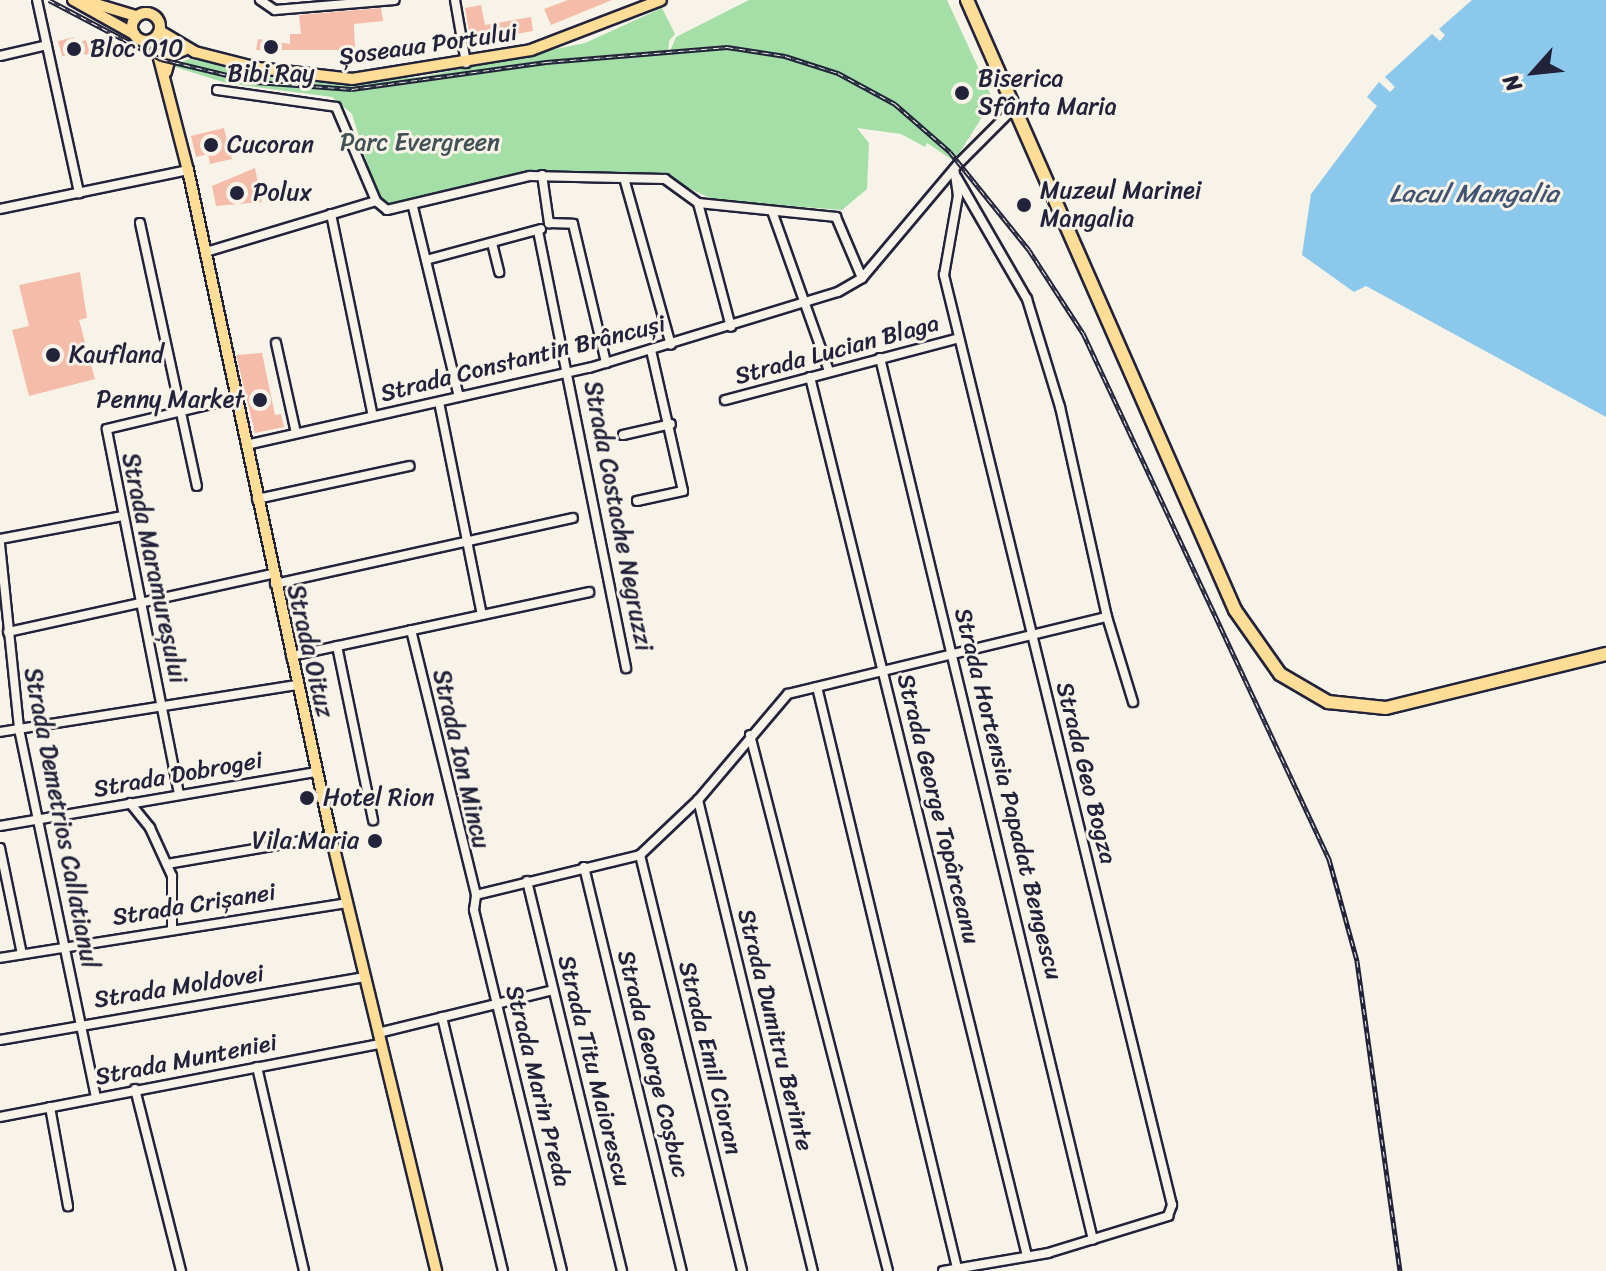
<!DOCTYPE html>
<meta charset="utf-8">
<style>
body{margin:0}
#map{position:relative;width:1606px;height:1271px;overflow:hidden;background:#f7f3e8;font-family:Sriracha,sans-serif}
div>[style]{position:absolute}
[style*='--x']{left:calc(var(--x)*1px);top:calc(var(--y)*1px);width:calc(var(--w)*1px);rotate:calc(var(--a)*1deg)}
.green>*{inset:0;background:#a3dfa6}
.water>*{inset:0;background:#8bc8eb}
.building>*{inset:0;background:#f5bda9}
.round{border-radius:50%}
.roads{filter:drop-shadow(2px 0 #22223b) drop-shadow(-2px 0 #22223b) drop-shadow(0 2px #22223b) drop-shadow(0 -2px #22223b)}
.minor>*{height:8px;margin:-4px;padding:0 4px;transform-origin:4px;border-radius:4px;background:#f7f3e8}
.major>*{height:10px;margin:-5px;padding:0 5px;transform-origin:5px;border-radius:5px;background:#fedd96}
.major>.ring{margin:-5px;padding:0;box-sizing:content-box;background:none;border:10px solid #fedd96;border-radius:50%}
.highway>*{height:12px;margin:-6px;padding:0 6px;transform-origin:6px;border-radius:6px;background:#fedd96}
.rail>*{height:5px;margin-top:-2.5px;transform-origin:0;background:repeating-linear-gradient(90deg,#f7f3e8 0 6px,#22223b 0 12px);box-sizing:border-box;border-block:2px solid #22223b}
.dots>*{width:22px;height:22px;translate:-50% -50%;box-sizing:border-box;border:4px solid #f7f3e8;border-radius:50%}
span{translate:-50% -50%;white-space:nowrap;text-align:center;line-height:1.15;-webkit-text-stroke:6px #f7f3e8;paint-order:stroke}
.street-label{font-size:24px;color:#22223b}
.poi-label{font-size:24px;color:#22223b}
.left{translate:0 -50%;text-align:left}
.right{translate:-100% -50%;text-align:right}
.park-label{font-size:24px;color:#425156}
.water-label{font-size:26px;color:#425470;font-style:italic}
.north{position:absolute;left:1494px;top:32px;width:80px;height:80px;-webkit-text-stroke:6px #f7f3e8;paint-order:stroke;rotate:243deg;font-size:22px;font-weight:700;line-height:32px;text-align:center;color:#22223b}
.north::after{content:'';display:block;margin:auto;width:28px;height:36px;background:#22223b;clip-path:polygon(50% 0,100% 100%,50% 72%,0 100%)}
</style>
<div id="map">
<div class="green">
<div style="clip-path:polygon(749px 0,947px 0,993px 100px,954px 161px,927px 143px,925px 147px,901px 134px,857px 128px,869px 143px,867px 189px,842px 210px,714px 200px,674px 181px,641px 175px,531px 172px,392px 208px,378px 198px,352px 114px,332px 97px,226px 83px,172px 66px,189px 59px,322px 82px,421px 77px,585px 43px,662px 8px,675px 34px,669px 41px,668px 56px,676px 37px)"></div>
</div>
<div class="water">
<div style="clip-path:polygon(1472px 0,1606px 0,1606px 417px,1366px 286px,1354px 292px,1302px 255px,1311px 194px,1377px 106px,1367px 97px,1379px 82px,1390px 92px,1395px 87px,1385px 77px,1432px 34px,1440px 41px,1445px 35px,1439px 29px)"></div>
</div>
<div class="building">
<div style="clip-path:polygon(612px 0,551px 25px,544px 9px,568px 0)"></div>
<div style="clip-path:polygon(481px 5px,485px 25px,531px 17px,533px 31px,471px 42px,465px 8px)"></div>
<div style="clip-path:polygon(381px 8px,383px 21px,354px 24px,355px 50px,256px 50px,258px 39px,290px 44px,290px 34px,301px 34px,299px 15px)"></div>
<div style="clip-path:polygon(74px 37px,76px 43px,86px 40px,90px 54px,62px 56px,58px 41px)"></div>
<div class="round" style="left:953px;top:84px;width:20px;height:20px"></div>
<div style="clip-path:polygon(224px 128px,232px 159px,210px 164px,208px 154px,196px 157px,191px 136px)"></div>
<div style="clip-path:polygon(255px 168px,262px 202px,216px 206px,212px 186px)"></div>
<div style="clip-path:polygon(80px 272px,87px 318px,79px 320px,95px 379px,29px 396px,12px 330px,29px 326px,19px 285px)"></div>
<div style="clip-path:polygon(262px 353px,275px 415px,281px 414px,284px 427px,255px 433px,236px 355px)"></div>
</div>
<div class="roads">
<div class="minor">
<div style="--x:37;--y:0;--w:198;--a:77.7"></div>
<div style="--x:260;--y:0;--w:18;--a:34"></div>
<div style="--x:275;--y:10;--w:120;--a:-4.8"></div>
<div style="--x:455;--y:0;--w:64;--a:80.1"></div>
<div style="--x:0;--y:56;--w:48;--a:-13.2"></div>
<div style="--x:217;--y:90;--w:120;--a:8.1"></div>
<div style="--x:336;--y:107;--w:102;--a:66.9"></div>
<div style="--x:376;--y:201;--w:14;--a:39"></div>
<div style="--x:387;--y:210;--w:147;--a:-13.4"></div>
<div style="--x:530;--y:176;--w:135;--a:1.3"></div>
<div style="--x:665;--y:179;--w:41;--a:36"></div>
<div style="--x:698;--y:203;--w:128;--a:75.1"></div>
<div style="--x:542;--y:175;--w:49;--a:81.7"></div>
<div style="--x:624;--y:178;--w:173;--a:74.3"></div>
<div style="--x:698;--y:203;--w:139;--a:5.8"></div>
<div style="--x:836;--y:217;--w:66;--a:66.9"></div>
<div style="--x:413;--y:207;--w:195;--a:76.4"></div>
<div style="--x:0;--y:209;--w:192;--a:-11.7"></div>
<div style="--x:772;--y:211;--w:170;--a:70.4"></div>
<div style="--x:331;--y:214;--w:206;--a:78.3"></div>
<div style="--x:140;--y:223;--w:269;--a:77.8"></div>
<div style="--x:549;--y:223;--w:24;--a:2"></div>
<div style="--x:573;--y:224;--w:143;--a:76.6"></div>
<div style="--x:538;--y:231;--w:446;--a:78.6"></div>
<div style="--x:492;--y:243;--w:30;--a:76"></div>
<div style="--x:206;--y:252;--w:177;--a:-16.7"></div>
<div style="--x:426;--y:260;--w:119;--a:-15.1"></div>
<div style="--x:276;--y:343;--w:92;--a:77.5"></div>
<div style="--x:880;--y:358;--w:907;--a:76.42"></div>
<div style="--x:810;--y:377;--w:901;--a:76.13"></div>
<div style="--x:725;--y:400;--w:242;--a:-14.8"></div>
<div style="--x:439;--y:402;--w:217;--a:78.6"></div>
<div style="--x:623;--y:435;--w:49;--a:-12.9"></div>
<div style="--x:246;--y:445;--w:352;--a:-12.7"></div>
<div style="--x:589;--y:368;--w:260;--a:-17"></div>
<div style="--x:838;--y:292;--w:28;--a:-30"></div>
<div style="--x:862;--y:278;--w:150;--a:-49.9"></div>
<div style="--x:959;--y:163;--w:78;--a:-45"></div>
<div style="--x:257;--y:499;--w:156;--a:-12.2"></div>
<div style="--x:637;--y:501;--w:47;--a:-12.3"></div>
<div style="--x:683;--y:491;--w:145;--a:-102.8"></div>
<div style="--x:0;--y:539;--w:125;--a:-10.6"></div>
<div style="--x:0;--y:544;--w:186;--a:84.1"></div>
<div style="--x:19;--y:729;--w:376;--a:78.2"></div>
<div style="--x:275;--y:584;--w:305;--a:-12.5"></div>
<div style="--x:1107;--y:617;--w:89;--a:73"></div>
<div style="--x:411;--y:630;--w:273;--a:76.2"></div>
<div style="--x:8;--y:632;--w:270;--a:-12.4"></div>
<div style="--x:337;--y:646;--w:178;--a:78.3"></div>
<div style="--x:291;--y:656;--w:305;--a:-12.1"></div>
<div style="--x:817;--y:687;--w:598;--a:76.45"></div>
<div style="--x:0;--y:732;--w:301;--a:-9"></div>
<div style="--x:750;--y:735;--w:553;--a:75.56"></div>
<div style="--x:179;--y:794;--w:372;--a:-101.2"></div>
<div style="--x:107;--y:429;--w:133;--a:-13.5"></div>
<div style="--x:698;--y:800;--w:485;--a:76.3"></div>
<div style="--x:130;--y:803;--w:32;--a:51"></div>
<div style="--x:150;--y:828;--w:53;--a:65.4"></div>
<div style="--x:172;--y:876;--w:51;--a:90"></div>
<div style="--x:0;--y:826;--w:321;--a:-9.7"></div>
<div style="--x:0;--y:848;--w:108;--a:78.3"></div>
<div style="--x:640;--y:855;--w:428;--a:76.2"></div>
<div style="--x:167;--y:864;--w:166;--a:-9.7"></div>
<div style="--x:584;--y:867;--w:416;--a:76.4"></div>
<div style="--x:527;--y:881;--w:401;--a:76.3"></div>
<div style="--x:0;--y:958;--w:350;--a:-9"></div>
<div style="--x:442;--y:1017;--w:261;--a:76.5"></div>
<div style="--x:378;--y:1033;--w:180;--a:-13.8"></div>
<div style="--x:0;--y:1040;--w:370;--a:-9.8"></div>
<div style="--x:257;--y:1067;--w:209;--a:77"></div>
<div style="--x:135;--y:1089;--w:188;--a:75.8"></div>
<div style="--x:50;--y:1107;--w:101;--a:79.7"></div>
<div style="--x:0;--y:1117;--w:387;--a:-10.9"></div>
<div style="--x:562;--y:1271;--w:372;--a:-103.7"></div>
<div style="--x:474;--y:910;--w:15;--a:-82"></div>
<div style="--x:476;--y:895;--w:169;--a:-13.7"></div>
<div style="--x:640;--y:855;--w:80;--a:-43.5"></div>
<div style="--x:698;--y:800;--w:139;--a:-49.7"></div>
<div style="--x:788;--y:694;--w:328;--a:-13.6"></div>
<div style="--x:1107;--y:617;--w:215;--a:-102.6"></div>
<div style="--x:1060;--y:407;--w:113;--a:-107"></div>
<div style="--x:1027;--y:299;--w:140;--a:-120"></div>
<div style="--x:943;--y:1271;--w:107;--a:-9.7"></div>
<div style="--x:1048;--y:1253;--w:126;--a:-17.1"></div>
<div style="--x:1168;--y:1216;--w:12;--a:-70"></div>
<div style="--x:1172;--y:1205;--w:958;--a:-103.78"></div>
<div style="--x:944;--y:275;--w:80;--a:-80"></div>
<div style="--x:958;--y:196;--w:27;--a:-98"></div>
</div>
<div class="major">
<div style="--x:73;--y:0;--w:70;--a:29.1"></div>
<div style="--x:86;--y:1;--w:52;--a:16.7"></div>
<div class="ring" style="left:132px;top:13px;width:18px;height:18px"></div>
<div style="--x:160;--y:31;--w:41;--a:31"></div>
<div style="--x:195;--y:52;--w:65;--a:14.3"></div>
<div style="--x:258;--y:68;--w:95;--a:6.7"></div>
<div style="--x:352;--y:79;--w:181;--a:-9.2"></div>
<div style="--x:531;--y:50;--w:139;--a:-21"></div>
<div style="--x:154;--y:39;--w:135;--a:75.5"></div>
<div style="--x:188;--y:170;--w:681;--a:77.88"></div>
<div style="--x:331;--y:836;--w:447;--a:76.4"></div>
<div style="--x:166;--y:72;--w:18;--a:-74"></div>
<div style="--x:171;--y:55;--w:14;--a:-21"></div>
</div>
<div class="highway">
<div style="--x:967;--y:0;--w:666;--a:66.28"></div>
<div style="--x:1235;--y:610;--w:78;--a:54.9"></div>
<div style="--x:1280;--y:674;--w:56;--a:30.3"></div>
<div style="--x:1328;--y:702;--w:58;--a:5.9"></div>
<div style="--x:1386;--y:708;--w:227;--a:-13.8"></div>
</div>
</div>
<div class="rail">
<div style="--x:49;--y:0;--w:127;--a:27.8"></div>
<div style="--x:161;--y:59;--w:98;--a:13.6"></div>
<div style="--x:256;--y:82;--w:96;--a:4.2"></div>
<div style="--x:352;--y:89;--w:196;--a:-7.9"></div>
<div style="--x:546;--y:62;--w:182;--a:-4.7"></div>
<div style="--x:727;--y:47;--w:59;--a:8.8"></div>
<div style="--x:785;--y:56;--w:56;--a:17.8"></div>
<div style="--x:838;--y:73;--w:65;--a:28.5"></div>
<div style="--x:895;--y:104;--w:73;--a:41.1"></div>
<div style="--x:950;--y:152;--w:126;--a:51.1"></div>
<div style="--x:1029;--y:250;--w:99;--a:57"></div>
<div style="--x:1083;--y:333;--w:581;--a:64.94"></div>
<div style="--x:1329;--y:859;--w:106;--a:74.6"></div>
<div style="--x:1357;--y:961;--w:313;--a:82.1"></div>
</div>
<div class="dots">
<div style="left:271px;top:47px;background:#22223b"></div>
<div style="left:74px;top:49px;background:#22223b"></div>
<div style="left:962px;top:93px;background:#22223b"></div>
<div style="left:211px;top:145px;background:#22223b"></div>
<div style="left:237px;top:193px;background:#22223b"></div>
<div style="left:1024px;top:205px;background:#22223b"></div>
<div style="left:53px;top:355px;background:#22223b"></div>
<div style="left:260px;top:400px;background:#22223b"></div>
<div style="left:307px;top:798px;background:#22223b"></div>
<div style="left:375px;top:841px;background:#22223b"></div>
</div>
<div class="street-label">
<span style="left:428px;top:45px;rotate:-8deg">Șoseaua Portului</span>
<span style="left:837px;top:350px;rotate:-15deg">Strada Lucian Blaga</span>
<span style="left:523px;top:359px;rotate:-14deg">Strada Constantin Brâncuși</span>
<span style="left:618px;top:516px;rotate:79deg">Strada Costache Negruzzi</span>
<span style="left:154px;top:568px;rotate:78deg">Strada Maramureșului</span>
<span style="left:310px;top:651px;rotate:77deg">Strada Oituz</span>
<span style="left:461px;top:759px;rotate:77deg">Strada Ion Mincu</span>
<span style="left:1086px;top:773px;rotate:76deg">Strada Geo Bogza</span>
<span style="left:178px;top:775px;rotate:-10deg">Strada Dobrogei</span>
<span style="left:1008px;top:794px;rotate:76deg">Strada Hortensia Papadat Bengescu</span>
<span style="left:938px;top:809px;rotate:76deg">Strada George Topârceanu</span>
<span style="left:61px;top:818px;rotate:79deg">Strada Demetrios Callatianul</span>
<span style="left:194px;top:905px;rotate:-9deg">Strada Crișanei</span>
<span style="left:179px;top:987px;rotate:-9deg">Strada Moldovei</span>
<span style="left:775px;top:1030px;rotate:76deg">Strada Dumitru Berinte</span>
<span style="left:710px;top:1058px;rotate:76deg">Strada Emil Cioran</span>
<span style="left:186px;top:1060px;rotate:-11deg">Strada Munteniei</span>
<span style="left:653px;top:1064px;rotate:76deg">Strada George Coșbuc</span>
<span style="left:594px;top:1071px;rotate:76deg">Strada Titu Maiorescu</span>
<span style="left:538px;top:1086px;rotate:76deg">Strada Marin Preda</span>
</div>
<div class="poi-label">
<span class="left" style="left:90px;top:49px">Bloc O10</span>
<span style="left:271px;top:74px">Bibi Ray</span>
<span class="left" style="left:978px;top:93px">Biserica<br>Sfânta Maria</span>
<span class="left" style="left:227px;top:145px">Cucoran</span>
<span class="left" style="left:1040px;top:205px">Muzeul Marinei<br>Mangalia</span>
<span class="left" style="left:253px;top:193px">Polux</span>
<span class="left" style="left:69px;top:355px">Kaufland</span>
<span class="right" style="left:244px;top:400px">Penny Market</span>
<span class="left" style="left:323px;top:798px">Hotel Rion</span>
<span class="right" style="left:359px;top:841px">Vila Maria</span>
</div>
<div class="park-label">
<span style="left:420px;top:143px">Parc Evergreen</span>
</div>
<div class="water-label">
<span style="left:1474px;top:194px">Lacul Mangalia</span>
</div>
<div class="north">N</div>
</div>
